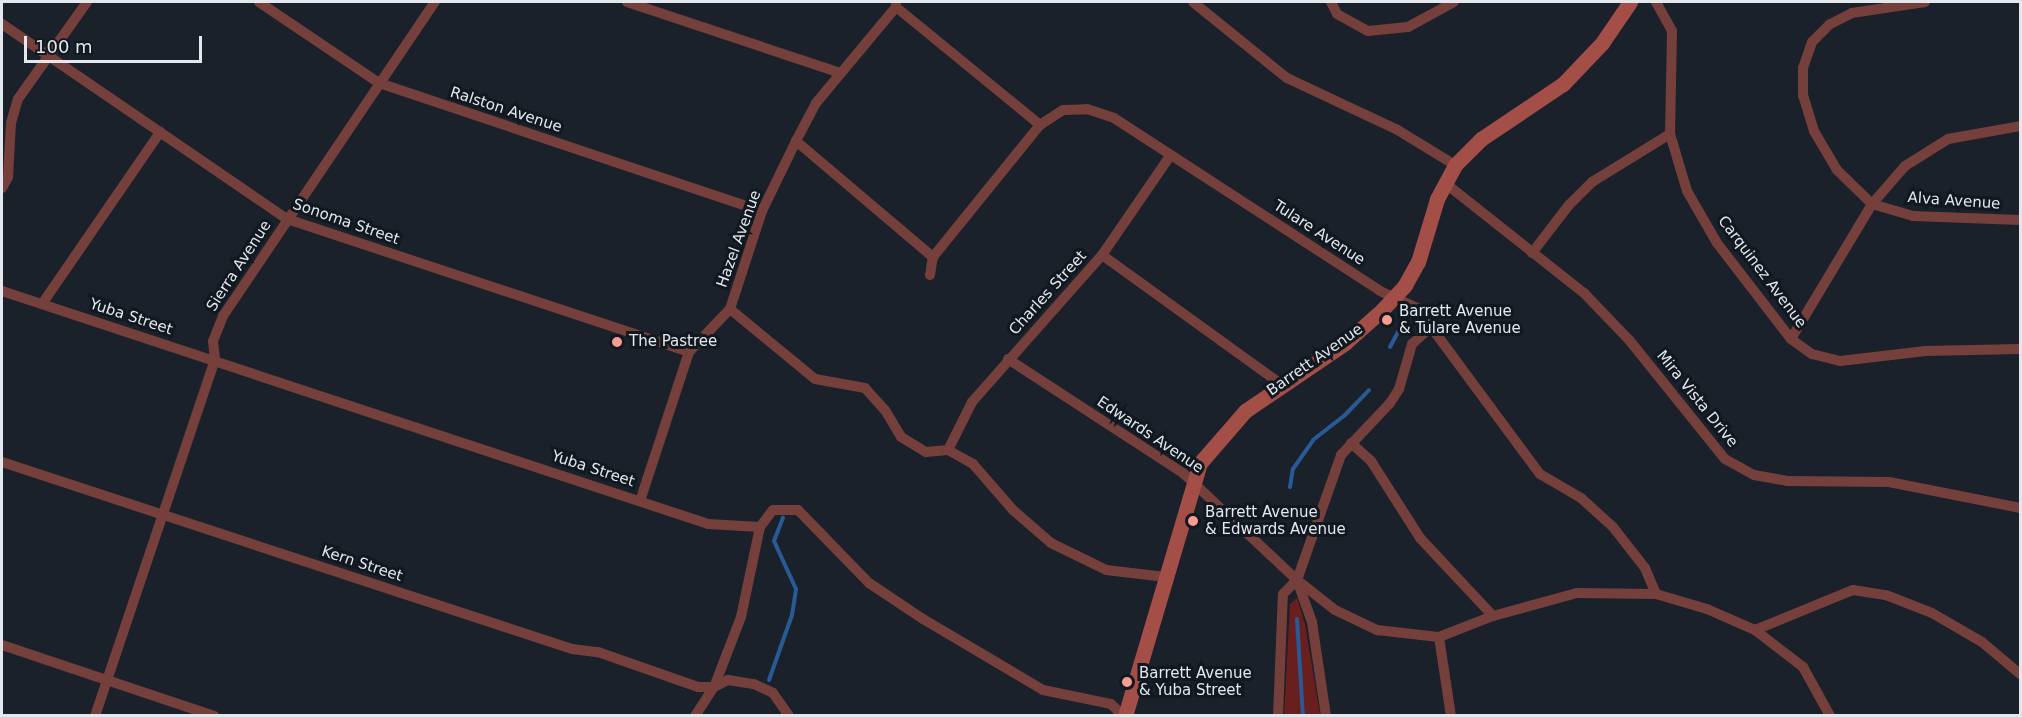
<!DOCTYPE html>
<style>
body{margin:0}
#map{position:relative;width:2022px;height:717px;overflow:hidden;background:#1a212a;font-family:"DejaVu Sans",sans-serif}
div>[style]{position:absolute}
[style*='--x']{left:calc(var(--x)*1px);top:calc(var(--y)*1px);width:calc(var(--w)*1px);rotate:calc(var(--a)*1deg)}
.green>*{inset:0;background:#691f1d}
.stream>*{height:4px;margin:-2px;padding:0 2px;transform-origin:2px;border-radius:2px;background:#295a95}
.street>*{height:10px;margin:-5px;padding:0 5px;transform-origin:5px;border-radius:5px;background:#753f3b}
.secondary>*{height:15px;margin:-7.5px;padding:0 7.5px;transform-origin:7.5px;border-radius:7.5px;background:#a44e48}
.dots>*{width:16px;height:16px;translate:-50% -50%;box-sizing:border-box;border:3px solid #111820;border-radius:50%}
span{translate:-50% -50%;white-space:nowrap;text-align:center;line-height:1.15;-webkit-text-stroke:6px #111820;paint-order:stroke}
.street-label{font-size:15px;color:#e3e8ee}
.poi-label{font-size:15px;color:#e3e8ee}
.left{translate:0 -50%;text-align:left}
.frame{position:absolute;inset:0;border:3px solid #e3e8ee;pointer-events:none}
.scale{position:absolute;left:24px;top:36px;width:178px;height:27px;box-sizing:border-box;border:3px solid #e3e8ee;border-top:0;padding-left:8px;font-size:18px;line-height:21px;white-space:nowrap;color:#e3e8ee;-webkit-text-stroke:4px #111820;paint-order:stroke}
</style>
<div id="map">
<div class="green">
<div style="clip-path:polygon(1297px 598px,1305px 624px,1320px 715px,1284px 716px,1290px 604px)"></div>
</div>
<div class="stream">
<div style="--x:1390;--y:347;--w:27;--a:-62"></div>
<div style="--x:1290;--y:487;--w:18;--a:-81"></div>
<div style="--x:1293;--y:469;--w:35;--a:-55"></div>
<div style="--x:1313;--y:440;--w:39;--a:-38"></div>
<div style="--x:1344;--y:416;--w:36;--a:-46"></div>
<div style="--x:1297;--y:619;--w:97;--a:86.5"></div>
<div style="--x:769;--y:680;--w:69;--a:-70.5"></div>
<div style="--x:792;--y:615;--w:26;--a:-81"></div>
<div style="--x:796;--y:589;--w:53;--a:-114.6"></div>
<div style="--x:774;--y:541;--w:25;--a:-69"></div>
</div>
<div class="street">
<div style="--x:259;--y:2;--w:145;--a:34"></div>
<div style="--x:379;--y:83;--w:404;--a:18.5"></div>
<div style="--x:627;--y:2;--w:225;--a:18.4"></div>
<div style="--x:1193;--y:2;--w:121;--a:39"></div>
<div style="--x:1287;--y:78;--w:120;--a:25.1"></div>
<div style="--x:1396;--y:129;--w:69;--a:31.4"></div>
<div style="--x:1331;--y:2;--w:13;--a:63"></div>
<div style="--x:1337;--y:14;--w:35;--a:29"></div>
<div style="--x:1368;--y:31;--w:40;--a:-5.7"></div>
<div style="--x:1408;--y:27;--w:52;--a:-28.5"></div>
<div style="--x:1656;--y:2;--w:33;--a:61"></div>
<div style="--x:1672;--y:31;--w:103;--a:91.1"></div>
<div style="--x:1670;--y:134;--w:59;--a:73.4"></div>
<div style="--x:1687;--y:191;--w:60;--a:60"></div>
<div style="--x:1717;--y:243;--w:121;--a:52.4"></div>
<div style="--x:1791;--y:339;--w:26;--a:36"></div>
<div style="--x:1812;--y:354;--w:29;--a:14"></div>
<div style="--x:1840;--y:361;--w:86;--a:-6.7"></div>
<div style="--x:1925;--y:351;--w:95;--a:-1.2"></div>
<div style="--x:1925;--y:2;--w:74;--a:171.4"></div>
<div style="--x:1852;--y:13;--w:25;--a:153"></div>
<div style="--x:1830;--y:24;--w:25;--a:135"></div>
<div style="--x:1812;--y:42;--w:28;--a:109"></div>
<div style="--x:1803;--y:68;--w:27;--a:90"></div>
<div style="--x:1803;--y:95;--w:38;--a:73"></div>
<div style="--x:1814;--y:131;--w:45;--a:59.5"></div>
<div style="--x:1837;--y:170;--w:49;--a:44.2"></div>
<div style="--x:1872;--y:204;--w:43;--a:16.3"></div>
<div style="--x:1913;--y:216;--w:107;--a:2.1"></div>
<div style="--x:896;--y:7;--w:186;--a:39.3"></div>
<div style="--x:1040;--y:125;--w:27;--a:-33"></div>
<div style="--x:1063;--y:110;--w:24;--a:-2"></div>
<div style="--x:1087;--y:109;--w:28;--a:18"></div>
<div style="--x:1114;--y:118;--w:317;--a:33"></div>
<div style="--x:1380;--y:291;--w:41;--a:24.7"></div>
<div style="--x:1417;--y:308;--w:207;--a:53.5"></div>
<div style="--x:1540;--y:474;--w:48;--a:30.3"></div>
<div style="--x:1581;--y:498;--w:43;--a:42.2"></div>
<div style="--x:1613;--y:527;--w:52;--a:52"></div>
<div style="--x:1645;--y:568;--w:28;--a:67"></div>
<div style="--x:2;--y:24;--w:345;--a:34.4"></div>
<div style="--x:287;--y:219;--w:423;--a:18.3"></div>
<div style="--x:796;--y:141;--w:180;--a:40.3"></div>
<div style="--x:1445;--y:183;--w:177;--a:38.4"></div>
<div style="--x:1584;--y:293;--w:66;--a:46.2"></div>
<div style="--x:1630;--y:341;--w:151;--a:51.2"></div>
<div style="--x:1725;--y:459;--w:33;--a:29"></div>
<div style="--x:1754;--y:475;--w:34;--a:10"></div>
<div style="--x:1787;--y:481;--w:102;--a:0.6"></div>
<div style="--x:1889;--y:482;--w:134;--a:11.2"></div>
<div style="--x:2;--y:188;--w:13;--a:-61"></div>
<div style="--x:8;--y:177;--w:54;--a:-86.8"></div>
<div style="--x:11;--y:123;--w:25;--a:-74"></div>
<div style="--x:18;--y:99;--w:119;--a:-54.6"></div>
<div style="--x:1532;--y:253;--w:61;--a:-52.4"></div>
<div style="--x:1569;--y:205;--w:33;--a:-45"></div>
<div style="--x:1592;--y:182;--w:92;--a:-31.6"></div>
<div style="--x:1102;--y:255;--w:221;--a:35.8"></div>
<div style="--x:930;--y:275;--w:18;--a:-81"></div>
<div style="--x:933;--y:257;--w:170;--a:-51"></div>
<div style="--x:2;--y:291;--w:743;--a:18.26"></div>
<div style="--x:708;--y:524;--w:52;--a:3.3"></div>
<div style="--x:760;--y:527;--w:21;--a:-53"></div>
<div style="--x:773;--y:510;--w:25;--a:0"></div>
<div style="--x:798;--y:510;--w:102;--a:45.8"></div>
<div style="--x:869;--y:583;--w:65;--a:33.7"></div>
<div style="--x:923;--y:619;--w:139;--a:30.6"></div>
<div style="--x:1043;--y:690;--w:69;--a:11.6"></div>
<div style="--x:1111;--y:704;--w:17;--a:45"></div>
<div style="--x:42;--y:304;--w:209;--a:-55.5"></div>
<div style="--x:730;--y:309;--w:110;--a:39.5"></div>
<div style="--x:815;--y:379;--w:51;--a:10.2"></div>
<div style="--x:865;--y:388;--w:30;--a:48"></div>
<div style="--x:885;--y:410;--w:31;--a:59"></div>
<div style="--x:901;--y:437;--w:29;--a:31"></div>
<div style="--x:926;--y:452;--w:22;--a:-5"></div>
<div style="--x:948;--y:450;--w:29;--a:29"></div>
<div style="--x:973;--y:464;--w:61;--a:49"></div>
<div style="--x:1013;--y:510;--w:50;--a:41"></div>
<div style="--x:1051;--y:543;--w:61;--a:26.1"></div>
<div style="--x:1106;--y:570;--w:60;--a:6.7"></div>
<div style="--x:1791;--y:339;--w:157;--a:-59"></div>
<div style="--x:1872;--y:204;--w:50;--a:-49"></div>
<div style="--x:1905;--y:166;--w:51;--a:-32.1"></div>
<div style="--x:1948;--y:139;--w:73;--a:-10.2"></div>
<div style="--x:1008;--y:359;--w:209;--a:33.1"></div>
<div style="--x:1183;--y:473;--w:156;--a:43.2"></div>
<div style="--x:1297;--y:580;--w:48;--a:38.3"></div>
<div style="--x:1335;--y:610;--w:47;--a:25.5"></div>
<div style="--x:1377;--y:630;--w:62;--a:6.4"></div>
<div style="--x:1439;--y:637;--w:58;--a:-21.3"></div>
<div style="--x:1493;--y:616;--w:87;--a:-15.3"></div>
<div style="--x:1577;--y:593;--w:79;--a:0.7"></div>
<div style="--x:1656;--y:594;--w:53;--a:16.4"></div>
<div style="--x:1707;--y:609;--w:52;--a:23.6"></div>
<div style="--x:1755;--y:630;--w:61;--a:37.6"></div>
<div style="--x:1803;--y:667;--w:56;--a:61.1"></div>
<div style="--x:1351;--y:443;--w:27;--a:42"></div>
<div style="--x:1371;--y:461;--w:91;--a:57.5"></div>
<div style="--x:1420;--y:538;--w:107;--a:46.9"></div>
<div style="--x:948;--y:450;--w:54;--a:-63.4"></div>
<div style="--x:972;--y:402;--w:196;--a:-48.5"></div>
<div style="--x:1102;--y:255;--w:120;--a:-55.5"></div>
<div style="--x:2;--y:462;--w:600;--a:18.16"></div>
<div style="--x:572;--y:649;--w:26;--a:7"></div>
<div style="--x:598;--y:652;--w:106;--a:19.3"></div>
<div style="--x:698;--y:687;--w:16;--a:0"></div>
<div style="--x:714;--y:687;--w:16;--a:-27"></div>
<div style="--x:728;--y:680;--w:26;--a:9"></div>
<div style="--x:754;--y:684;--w:21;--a:25"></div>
<div style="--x:773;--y:693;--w:28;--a:55"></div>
<div style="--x:640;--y:501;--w:157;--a:-71.8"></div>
<div style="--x:689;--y:352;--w:59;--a:-46.4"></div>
<div style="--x:730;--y:309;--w:103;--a:-71.9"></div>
<div style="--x:762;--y:211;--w:78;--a:-64.1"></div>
<div style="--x:796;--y:141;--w:43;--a:-62.2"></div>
<div style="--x:816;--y:103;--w:125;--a:-50.2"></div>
<div style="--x:896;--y:7;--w:5;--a:-90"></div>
<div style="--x:1755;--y:630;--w:106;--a:-22.2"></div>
<div style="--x:1853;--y:590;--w:33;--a:9"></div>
<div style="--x:1886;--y:595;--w:49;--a:21.4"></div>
<div style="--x:1932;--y:613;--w:58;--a:30.1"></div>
<div style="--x:1982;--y:642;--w:50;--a:40.1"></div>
<div style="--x:1439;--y:637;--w:80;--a:81.4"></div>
<div style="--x:2;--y:645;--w:224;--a:18.5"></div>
<div style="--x:95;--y:716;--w:376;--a:-71.4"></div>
<div style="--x:215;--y:360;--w:19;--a:-96"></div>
<div style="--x:213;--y:341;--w:27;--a:-68"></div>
<div style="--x:223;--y:316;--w:379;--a:-56"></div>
<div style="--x:695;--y:716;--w:35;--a:-57"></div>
<div style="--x:714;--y:687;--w:75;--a:-68.9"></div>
<div style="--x:741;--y:617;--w:92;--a:-78.1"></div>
<div style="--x:1278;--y:716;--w:122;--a:-87.7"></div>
<div style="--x:1283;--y:594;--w:20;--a:-45"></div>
<div style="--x:1326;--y:716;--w:95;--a:-98.5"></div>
<div style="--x:1312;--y:622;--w:45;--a:-109.7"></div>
<div style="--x:1297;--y:580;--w:133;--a:-70.6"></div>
<div style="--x:1341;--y:455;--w:71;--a:-46.7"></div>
<div style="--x:1390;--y:403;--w:17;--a:-57"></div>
<div style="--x:1399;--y:389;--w:47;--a:-73.9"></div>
<div style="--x:1412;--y:344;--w:25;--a:-42"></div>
</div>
<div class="secondary">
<div style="--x:1125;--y:716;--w:264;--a:-73.5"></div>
<div style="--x:1200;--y:463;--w:69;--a:-49.1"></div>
<div style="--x:1245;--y:411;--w:121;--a:-34.2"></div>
<div style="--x:1345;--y:343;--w:50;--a:-41.7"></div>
<div style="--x:1382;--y:310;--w:34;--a:-47"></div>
<div style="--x:1405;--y:285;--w:26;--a:-61"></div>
<div style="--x:1418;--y:262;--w:66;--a:-73.2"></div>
<div style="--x:1437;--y:199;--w:38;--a:-62"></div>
<div style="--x:1455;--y:165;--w:37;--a:-45"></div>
<div style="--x:1481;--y:139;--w:99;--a:-33.9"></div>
<div style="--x:1563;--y:84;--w:57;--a:-46.4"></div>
<div style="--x:1602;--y:43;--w:50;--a:-55.7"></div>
</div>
<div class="dots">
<div style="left:1387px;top:320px;background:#f59c93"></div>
<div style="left:617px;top:342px;background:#f59c93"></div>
<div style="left:1193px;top:521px;background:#f59c93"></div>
<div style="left:1127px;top:682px;background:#f59c93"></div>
</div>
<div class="street-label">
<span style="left:506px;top:110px;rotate:18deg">Ralston Avenue</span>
<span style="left:1954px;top:201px;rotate:4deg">Alva Avenue</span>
<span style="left:346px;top:222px;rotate:19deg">Sonoma Street</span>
<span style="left:1319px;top:233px;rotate:33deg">Tulare Avenue</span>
<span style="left:739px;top:239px;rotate:-70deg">Hazel Avenue</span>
<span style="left:239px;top:266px;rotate:-57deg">Sierra Avenue</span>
<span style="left:1762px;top:272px;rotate:53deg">Carquinez Avenue</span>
<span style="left:1048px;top:293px;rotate:-48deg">Charles Street</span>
<span style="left:131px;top:317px;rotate:18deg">Yuba Street</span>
<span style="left:1315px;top:360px;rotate:-35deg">Barrett Avenue</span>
<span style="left:1697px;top:399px;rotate:51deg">Mira Vista Drive</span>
<span style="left:1150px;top:435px;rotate:34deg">Edwards Avenue</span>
<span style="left:593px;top:469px;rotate:18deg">Yuba Street</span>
<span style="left:362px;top:564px;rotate:18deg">Kern Street</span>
</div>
<div class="poi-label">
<span class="left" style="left:1399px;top:320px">Barrett Avenue<br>&amp; Tulare Avenue</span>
<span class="left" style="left:629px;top:342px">The Pastree</span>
<span class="left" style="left:1205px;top:521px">Barrett Avenue<br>&amp; Edwards Avenue</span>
<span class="left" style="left:1139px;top:682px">Barrett Avenue<br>&amp; Yuba Street</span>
</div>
<div class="frame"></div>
<div class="scale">100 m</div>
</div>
